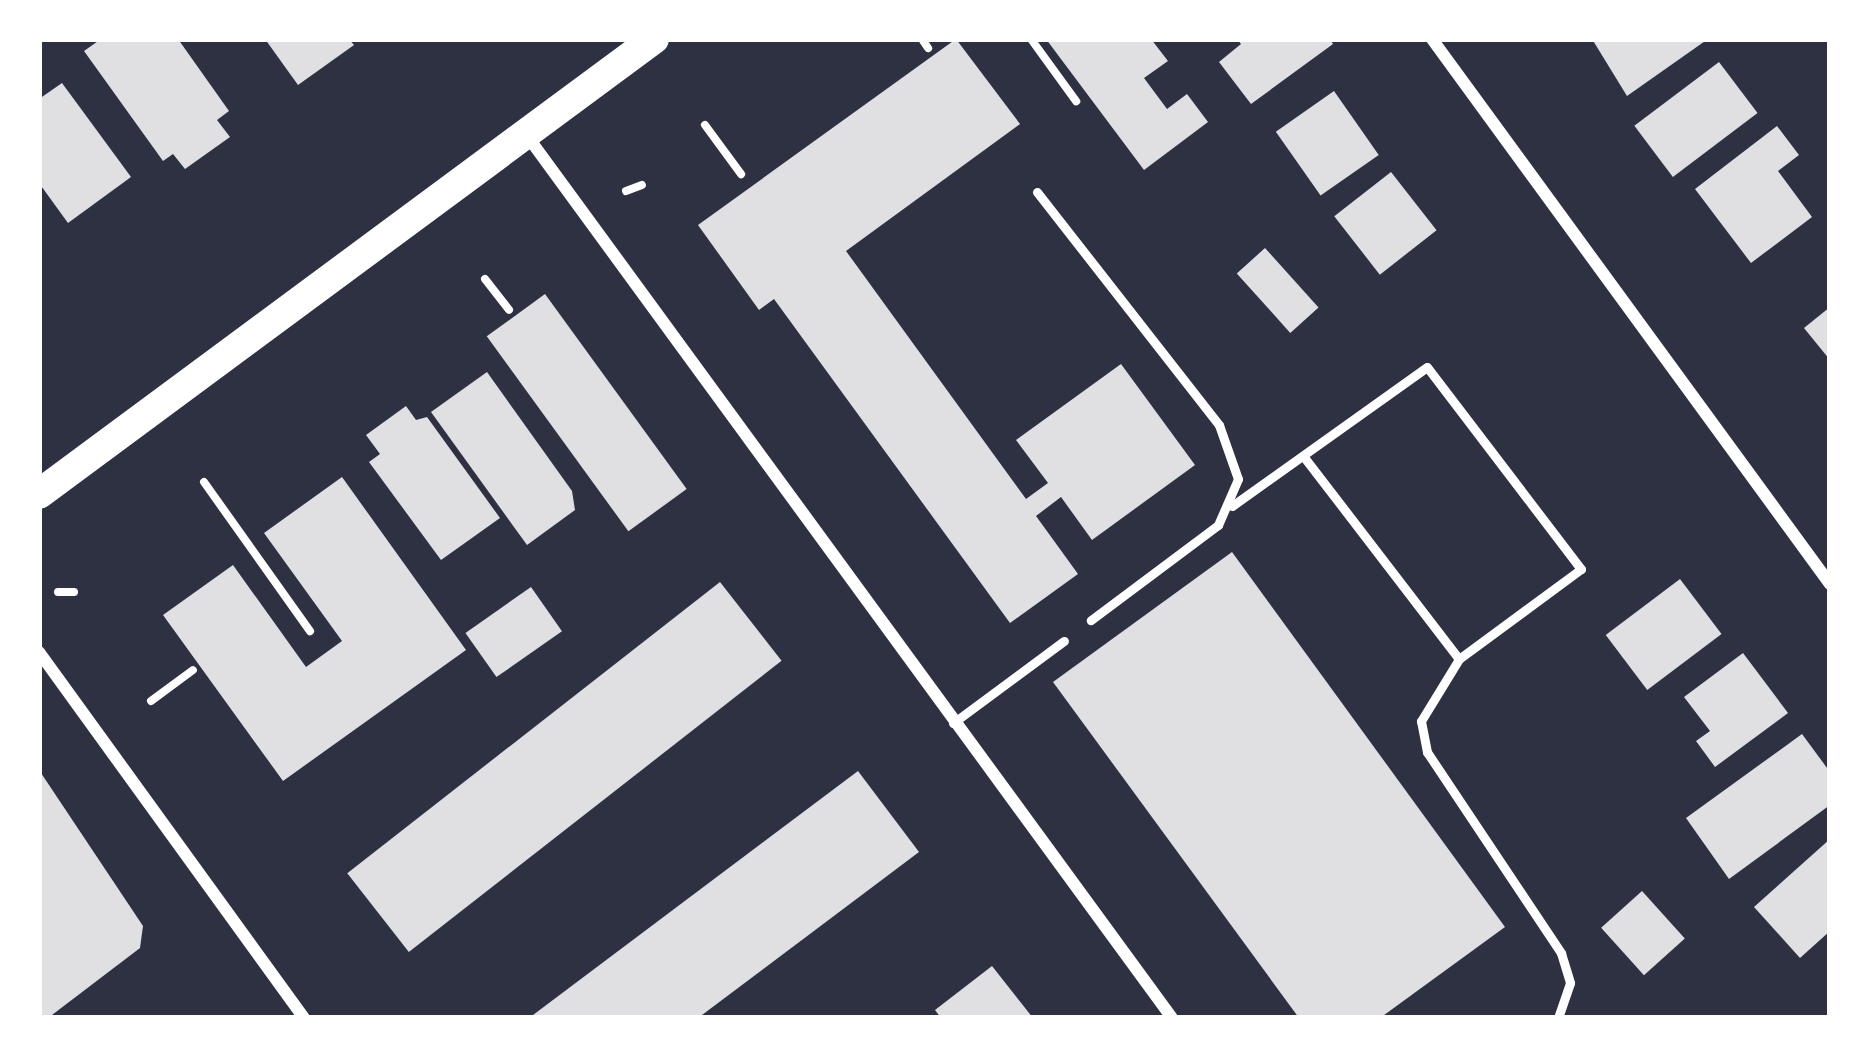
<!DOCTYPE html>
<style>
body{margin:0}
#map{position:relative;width:1869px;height:1057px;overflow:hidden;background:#2d3142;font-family:Signika,sans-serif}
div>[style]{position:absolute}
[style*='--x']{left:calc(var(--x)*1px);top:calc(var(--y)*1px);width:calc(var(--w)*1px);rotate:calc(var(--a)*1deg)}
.building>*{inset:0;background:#e0e0e3;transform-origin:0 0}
.path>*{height:8px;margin:-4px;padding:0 4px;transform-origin:4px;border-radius:4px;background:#fff}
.service>*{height:9px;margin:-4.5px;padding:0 4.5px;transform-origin:4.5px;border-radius:4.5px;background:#fff}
.minor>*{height:12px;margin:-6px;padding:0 6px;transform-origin:6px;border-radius:6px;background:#fff}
.primary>*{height:30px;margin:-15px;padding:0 15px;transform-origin:15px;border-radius:15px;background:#fff}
span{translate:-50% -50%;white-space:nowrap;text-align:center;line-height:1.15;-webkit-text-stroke:10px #fff;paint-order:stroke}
.frame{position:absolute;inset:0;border:42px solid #fff;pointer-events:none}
</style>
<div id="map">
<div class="building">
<div style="clip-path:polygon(101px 39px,178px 39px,229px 111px,217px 120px,230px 137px,185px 169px,173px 154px,163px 161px,84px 51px)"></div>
<div style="clip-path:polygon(265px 39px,349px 39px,354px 45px,298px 85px)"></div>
<div style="clip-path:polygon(956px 39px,1020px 124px,846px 251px,1026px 499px,1048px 483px,1016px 440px,1121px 364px,1195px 465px,1092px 540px,1061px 497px,1036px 516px,1078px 574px,1010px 623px,774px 299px,759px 310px,698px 225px)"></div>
<div style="clip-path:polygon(1046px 39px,1151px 39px,1168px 61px,1144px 78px,1167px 109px,1187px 94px,1208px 122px,1144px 170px)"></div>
<div style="clip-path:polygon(1237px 39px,1330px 39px,1333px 44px,1251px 104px,1219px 62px,1241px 44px)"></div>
<div style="clip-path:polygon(1592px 39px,1708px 39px,1627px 96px)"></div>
<div style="left:1719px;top:62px;width:64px;height:106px;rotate:53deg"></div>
<div style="clip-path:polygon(62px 83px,131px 177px,68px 223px,39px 183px,39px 99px)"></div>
<div style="left:1334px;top:91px;width:78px;height:71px;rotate:55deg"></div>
<div style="clip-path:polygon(1777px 126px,1799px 155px,1778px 171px,1812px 217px,1751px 263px,1695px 189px)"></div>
<div style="left:1391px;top:172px;width:74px;height:72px;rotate:52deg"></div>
<div style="left:1265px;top:248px;width:80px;height:38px;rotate:48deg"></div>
<div style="left:545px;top:294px;width:241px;height:72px;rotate:54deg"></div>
<div style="clip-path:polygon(1830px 307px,1830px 360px,1804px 328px)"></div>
<div style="clip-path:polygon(487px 372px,572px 491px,575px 510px,527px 545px,431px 412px)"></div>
<div style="clip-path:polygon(406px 406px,416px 420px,427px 417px,500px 518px,441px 560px,369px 462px,380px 454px,366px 435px)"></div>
<div style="clip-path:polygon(342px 477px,466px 650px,283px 781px,163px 615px,233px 565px,306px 667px,342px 641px,264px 533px)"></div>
<div style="clip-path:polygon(1232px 552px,1505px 927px,1380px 1018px,1299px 1018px,1053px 682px)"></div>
<div style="left:1680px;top:579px;width:69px;height:93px;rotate:53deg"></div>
<div style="left:720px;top:582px;width:100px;height:473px;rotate:52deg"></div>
<div style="left:531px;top:587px;width:54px;height:80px;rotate:55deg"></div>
<div style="clip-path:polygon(1743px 653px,1788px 713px,1715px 767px,1696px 741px,1710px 731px,1684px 697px)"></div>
<div style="clip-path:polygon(1802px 734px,1830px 772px,1830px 805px,1729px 879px,1686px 818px)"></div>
<div style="clip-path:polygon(39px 770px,143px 926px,140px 948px,48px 1018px,39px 1018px)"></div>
<div style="clip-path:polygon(858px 771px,919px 852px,698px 1018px,529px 1018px)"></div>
<div style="clip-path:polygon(1830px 839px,1830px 931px,1800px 958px,1754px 907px)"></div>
<div style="left:1642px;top:891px;width:64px;height:55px;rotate:48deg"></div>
<div style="clip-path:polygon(992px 966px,1033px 1018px,941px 1018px,935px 1010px)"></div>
</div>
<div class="path">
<div style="--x:922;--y:39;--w:11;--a:56"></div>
<div style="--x:1031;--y:39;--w:77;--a:54"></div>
<div style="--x:705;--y:125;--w:61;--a:53.7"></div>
<div style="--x:626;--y:191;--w:17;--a:-21"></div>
<div style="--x:485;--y:279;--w:39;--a:52"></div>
<div style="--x:204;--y:482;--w:183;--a:54.6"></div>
<div style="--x:58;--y:592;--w:16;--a:0"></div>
<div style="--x:151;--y:701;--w:52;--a:-36.4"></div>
</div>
<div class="service">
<div style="--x:1037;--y:192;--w:296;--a:52"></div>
<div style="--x:1219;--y:425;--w:57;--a:70.6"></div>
<div style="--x:1238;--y:479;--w:50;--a:113.5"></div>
<div style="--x:1218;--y:525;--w:159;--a:143.2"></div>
<div style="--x:1232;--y:506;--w:239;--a:-35.5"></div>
<div style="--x:1427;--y:367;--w:254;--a:52.7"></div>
<div style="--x:1581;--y:569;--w:152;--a:143.6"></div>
<div style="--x:1459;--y:659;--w:256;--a:-127.5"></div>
<div style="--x:1459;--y:659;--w:73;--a:121.5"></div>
<div style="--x:1421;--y:721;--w:32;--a:79"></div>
<div style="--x:1427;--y:752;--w:242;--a:56.3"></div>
<div style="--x:1561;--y:953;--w:31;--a:73"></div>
<div style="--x:1570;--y:983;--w:37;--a:109"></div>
<div style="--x:953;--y:723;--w:138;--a:-36.5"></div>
</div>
<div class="minor">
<div style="--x:1432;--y:39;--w:675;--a:53.86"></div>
<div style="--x:528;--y:137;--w:1091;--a:53.83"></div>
<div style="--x:39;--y:652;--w:452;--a:54.1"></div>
</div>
<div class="primary">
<div style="--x:39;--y:494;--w:765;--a:-36.5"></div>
</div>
<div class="frame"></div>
</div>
